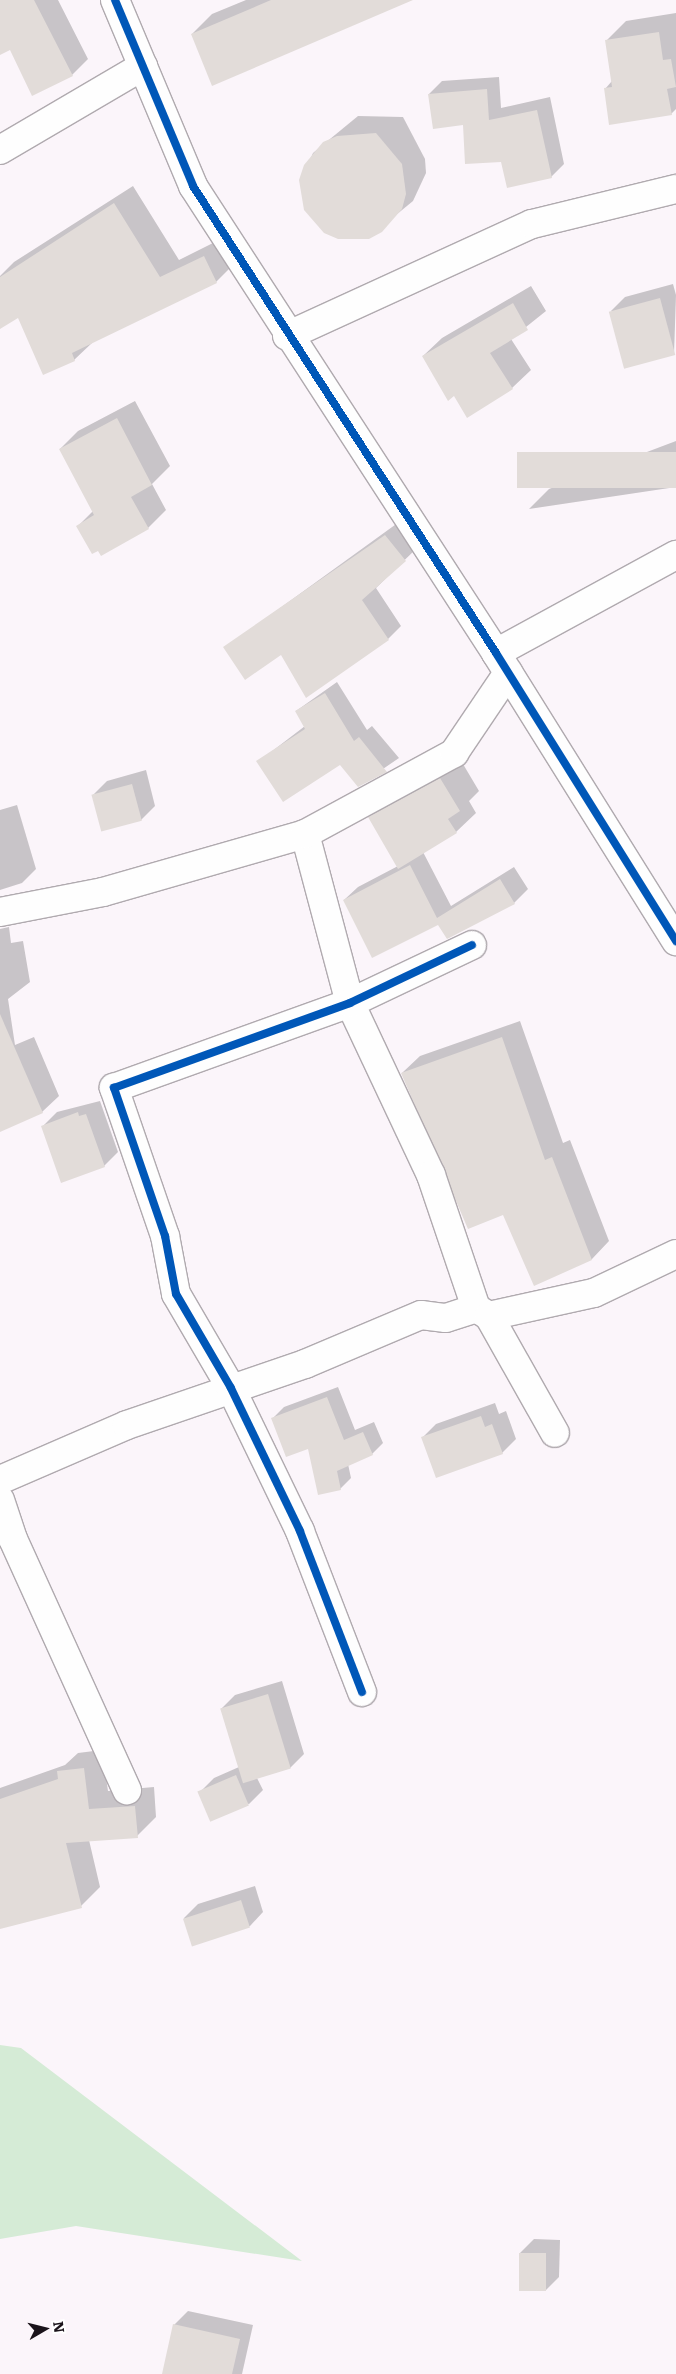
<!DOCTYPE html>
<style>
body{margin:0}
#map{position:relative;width:676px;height:2374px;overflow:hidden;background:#fbf5fa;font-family:Literata,serif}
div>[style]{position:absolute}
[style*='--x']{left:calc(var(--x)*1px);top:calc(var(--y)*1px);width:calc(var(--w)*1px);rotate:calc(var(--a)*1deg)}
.green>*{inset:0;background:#d5ebd6}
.shadow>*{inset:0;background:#0003}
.building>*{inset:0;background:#e2dcd9;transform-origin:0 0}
.roads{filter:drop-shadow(1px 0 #b0aaaf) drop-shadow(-1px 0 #b0aaaf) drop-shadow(0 1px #b0aaaf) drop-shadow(0 -1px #b0aaaf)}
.minor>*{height:28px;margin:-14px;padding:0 14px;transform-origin:14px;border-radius:14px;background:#fefefe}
.cycleway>*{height:8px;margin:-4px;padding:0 4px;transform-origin:4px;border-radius:4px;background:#0057b8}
span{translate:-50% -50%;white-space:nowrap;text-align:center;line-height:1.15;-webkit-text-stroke:5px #fff;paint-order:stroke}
.north{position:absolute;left:20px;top:2304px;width:50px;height:50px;-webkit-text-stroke:4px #fff;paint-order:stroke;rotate:82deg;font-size:14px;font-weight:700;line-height:20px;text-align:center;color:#1a131a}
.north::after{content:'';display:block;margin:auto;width:18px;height:22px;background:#1a131a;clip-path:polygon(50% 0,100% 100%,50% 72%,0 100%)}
</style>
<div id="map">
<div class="green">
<div style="clip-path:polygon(0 2045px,21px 2048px,302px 2261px,76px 2226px,0 2239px)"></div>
</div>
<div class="shadow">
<div style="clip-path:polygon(0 0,58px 0,88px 59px,72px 75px,10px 49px,0 54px)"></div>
<div style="clip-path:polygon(246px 0,410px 0,192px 34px,212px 14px)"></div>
<div style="clip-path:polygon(676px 13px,676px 109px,671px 114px,605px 89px,612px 81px,606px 41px,626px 21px)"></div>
<div style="clip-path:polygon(499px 77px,501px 108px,550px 97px,564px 164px,551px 177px,502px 161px,429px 94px,442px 81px)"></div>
<div style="clip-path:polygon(358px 116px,403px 117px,425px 159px,426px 173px,413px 201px,368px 238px,301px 180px,313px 153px)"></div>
<div style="clip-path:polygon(133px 186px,179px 260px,223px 238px,235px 263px,216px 282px,93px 342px,74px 360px,19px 316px,0 319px,0 276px,14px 262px)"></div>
<div style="clip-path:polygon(673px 284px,676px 295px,674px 354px,611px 311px,625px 297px)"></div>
<div style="clip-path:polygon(531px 286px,546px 311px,511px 339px,531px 370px,512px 388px,454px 395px,423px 356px,442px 338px)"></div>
<div style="clip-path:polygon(135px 401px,170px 466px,152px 484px,166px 510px,148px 528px,78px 526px,93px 511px,60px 449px,78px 431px)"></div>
<div style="clip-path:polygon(676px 441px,676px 487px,529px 509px,549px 489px)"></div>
<div style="clip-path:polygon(399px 522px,419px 546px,376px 588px,401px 626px,388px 639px,282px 653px,225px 648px)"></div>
<div style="clip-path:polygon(337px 682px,367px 730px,372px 726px,399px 758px,358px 786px,340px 763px,258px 762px,305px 726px,296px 711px)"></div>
<div style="clip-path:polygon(460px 759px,479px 791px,469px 801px,476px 813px,456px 832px,423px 852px,451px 906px,514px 867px,528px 889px,514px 903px,448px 938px,439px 923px,344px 900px,358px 887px,398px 866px,370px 818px,390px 798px)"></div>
<div style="clip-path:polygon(146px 770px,155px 806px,141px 820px,93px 795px,107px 781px)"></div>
<div style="clip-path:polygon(17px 805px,36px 869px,22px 883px,0 890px,0 810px)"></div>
<div style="clip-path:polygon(9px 927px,11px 943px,23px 941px,30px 982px,8px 999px,15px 1045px,34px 1037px,59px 1096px,42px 1112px,0 1130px,0 929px)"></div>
<div style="clip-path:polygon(520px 1021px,563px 1143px,570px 1140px,609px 1241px,592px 1259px,534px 1284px,503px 1213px,402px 1073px,420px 1056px)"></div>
<div style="clip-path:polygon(100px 1101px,118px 1152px,104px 1166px,43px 1126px,57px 1112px)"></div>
<div style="clip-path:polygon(338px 1387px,355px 1430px,374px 1422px,383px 1443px,372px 1454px,348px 1464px,351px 1478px,340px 1489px,309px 1448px,273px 1418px,284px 1407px)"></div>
<div style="clip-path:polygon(495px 1403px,499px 1414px,506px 1411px,516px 1439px,502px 1453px,422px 1438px,436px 1424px)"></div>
<div style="clip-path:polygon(282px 1681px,304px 1754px,290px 1768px,257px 1778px,263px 1790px,249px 1804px,200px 1792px,214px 1778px,239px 1767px,221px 1709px,235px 1695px)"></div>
<div style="clip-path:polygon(102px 1750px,108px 1791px,154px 1787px,156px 1817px,137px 1836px,89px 1840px,100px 1887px,81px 1906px,0 1928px,0 1788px,65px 1765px,78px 1753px)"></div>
<div style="clip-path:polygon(255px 1886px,263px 1912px,250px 1926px,192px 1944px,184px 1918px,198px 1904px)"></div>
<div style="clip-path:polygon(534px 2239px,560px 2240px,559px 2277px,545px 2291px,520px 2253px)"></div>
<div style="clip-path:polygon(188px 2311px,253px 2325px,242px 2374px,163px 2374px,174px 2325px)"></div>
</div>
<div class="building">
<div style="clip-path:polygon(0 0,34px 0,73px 76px,32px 96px,10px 50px,0 55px)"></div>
<div style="clip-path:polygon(271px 0,413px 0,212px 86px,191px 34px)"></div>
<div style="clip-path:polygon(659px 32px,663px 60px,671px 59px,676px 87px,667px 89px,672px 115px,609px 125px,604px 88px,612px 87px,605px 40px)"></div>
<div style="clip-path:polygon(487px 89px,489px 120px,537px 110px,552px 178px,507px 188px,501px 162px,465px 164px,463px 125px,433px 129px,428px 94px)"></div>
<div style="clip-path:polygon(376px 133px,402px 164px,406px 194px,402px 209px,382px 232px,369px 239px,338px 239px,324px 233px,304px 210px,299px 180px,304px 165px,323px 142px,337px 136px)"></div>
<div style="clip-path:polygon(114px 203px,160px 277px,204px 256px,217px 283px,72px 353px,75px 361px,43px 375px,18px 318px,0 329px,0 277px)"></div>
<div style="left:660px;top:298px;width:59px;height:53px;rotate:75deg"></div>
<div style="clip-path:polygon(513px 303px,528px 330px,490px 353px,513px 389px,467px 418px,454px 396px,448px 401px,422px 356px)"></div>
<div style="clip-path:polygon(117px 418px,152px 485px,131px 497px,149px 529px,101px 556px,98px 551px,92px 554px,76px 526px,94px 515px,59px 449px)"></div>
<div style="left:676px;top:452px;width:36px;height:159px;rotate:90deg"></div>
<div style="clip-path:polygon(385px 535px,406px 561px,362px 600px,389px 640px,306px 698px,281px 655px,245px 680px,223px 647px)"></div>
<div style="clip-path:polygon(325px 693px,354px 741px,359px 737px,387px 772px,358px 787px,340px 765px,283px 802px,256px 761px,305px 729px,295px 711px)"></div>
<div style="clip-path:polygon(440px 778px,460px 811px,448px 819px,457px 833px,398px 869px,368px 817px)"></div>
<div style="left:132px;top:784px;width:38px;height:42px;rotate:75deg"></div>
<div style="clip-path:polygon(410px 865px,437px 918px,500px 879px,515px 904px,447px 939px,438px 925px,372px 958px,343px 900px)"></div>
<div style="clip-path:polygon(0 1014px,43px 1113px,0 1132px)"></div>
<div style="clip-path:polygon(502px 1037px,545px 1160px,552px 1157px,592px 1260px,534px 1286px,503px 1215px,468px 1229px,401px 1073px)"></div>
<div style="clip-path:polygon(78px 1112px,79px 1116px,86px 1114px,105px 1167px,61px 1183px,41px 1126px)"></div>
<div style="clip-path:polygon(327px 1397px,344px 1440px,363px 1432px,373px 1455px,337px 1471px,341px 1490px,318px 1495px,308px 1449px,286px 1457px,271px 1418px)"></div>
<div style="clip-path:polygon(481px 1416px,485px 1427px,492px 1424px,503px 1454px,436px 1478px,421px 1437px)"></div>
<div style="left:268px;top:1694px;width:78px;height:50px;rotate:73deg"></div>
<div style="clip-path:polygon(84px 1768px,89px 1809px,135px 1806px,138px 1838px,66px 1843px,82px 1908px,0 1929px,0 1799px,58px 1779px,57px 1771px)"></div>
<div style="left:236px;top:1775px;width:33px;height:42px;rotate:67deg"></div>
<div style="left:241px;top:1900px;width:29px;height:61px;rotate:72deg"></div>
<div style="left:519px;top:2253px;width:27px;height:38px"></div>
<div style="clip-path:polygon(173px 2324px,240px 2339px,232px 2374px,162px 2374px)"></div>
</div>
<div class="roads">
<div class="minor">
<div style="--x:115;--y:0;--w:202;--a:67.2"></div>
<div style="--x:193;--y:186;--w:557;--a:57.02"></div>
<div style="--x:496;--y:653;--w:340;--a:58"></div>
<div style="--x:0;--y:150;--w:166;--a:-30.4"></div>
<div style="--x:287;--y:336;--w:269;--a:-24.6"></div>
<div style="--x:532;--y:224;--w:148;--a:-13.7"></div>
<div style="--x:496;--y:653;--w:205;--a:-28.6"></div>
<div style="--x:305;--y:834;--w:175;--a:75.1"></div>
<div style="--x:350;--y:1003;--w:190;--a:64.8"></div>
<div style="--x:431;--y:1175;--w:140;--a:71.3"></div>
<div style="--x:0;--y:912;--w:105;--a:-11"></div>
<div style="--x:103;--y:892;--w:210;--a:-16"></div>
<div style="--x:305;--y:834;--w:170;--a:-28.5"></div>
<div style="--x:454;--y:753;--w:97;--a:-56"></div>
<div style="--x:489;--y:1316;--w:107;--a:-12.4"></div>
<div style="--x:594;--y:1293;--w:91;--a:-25.4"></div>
<div style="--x:0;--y:1480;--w:138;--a:-23.4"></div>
<div style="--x:127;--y:1425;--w:188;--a:-18.9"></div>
<div style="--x:305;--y:1364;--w:126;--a:-22.9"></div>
<div style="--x:421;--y:1315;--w:25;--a:7"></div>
<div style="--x:446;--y:1318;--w:32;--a:-18"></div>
<div style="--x:476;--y:1308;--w:15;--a:32"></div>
<div style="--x:489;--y:1316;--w:134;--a:60.6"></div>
<div style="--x:0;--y:1500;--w:41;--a:71.6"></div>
<div style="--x:13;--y:1539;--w:276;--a:65.6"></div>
<div style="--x:362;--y:1692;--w:173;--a:-111.1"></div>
<div style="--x:300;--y:1531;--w:159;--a:-115.8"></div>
<div style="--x:231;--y:1388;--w:109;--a:-120.3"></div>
<div style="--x:176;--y:1294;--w:59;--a:-100.7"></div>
<div style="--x:165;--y:1236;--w:157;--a:-109"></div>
<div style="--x:114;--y:1088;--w:251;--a:-19.8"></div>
<div style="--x:350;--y:1003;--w:135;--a:-25.4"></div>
</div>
</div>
<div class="cycleway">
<div style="--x:115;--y:0;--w:202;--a:67.2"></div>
<div style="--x:193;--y:186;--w:557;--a:57.02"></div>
<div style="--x:496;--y:653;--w:340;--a:58"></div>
<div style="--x:362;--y:1692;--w:173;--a:-111.1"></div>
<div style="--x:300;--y:1531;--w:159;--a:-115.8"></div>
<div style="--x:231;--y:1388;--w:109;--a:-120.3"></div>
<div style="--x:176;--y:1294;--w:59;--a:-100.7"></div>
<div style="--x:165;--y:1236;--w:157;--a:-109"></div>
<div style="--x:114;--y:1088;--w:251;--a:-19.8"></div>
<div style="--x:350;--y:1003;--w:135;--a:-25.4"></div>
</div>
<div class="north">N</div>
</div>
